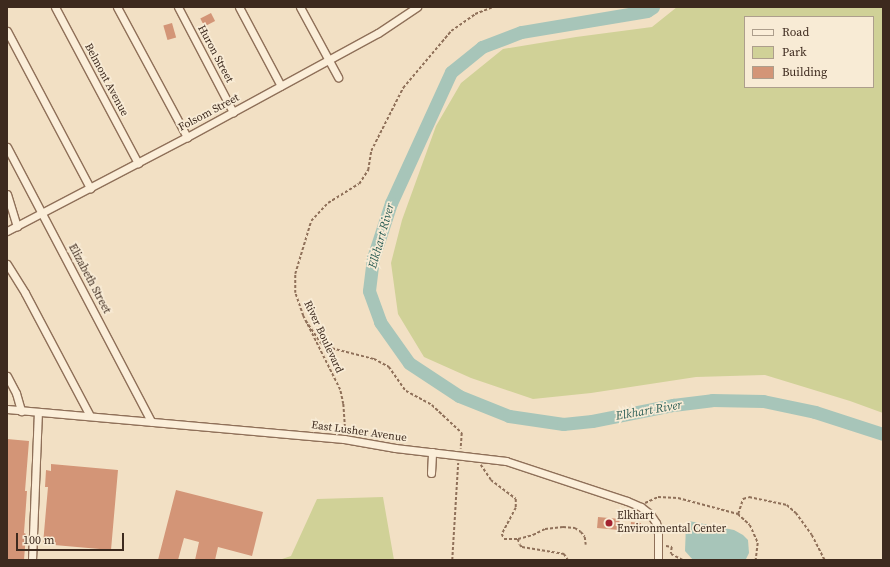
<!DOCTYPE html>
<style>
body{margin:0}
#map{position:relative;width:890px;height:567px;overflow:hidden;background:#f2e0c4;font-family:"Source Serif 4",serif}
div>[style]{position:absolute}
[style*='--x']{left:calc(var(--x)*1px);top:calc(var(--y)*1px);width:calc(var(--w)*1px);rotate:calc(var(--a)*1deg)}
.green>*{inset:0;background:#d0d197}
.water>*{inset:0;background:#a7c5b9}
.river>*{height:13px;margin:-6.5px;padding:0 6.5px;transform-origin:6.5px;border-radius:6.5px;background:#a7c5b9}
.building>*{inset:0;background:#d39577;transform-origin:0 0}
.path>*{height:1.5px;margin-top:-0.75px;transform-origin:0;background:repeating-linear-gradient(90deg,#8f7059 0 3px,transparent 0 5px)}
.roads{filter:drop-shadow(1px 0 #8f7059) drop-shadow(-1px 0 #8f7059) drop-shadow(0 1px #8f7059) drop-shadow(0 -1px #8f7059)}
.minor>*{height:7px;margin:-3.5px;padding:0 3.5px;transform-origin:3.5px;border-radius:3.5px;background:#fbeed9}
.dots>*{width:11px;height:11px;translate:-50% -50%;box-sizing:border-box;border:2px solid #f8ebd5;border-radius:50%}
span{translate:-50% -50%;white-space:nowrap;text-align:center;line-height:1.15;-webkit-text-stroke:3.5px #f8ebd5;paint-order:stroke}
.street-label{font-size:11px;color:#3d2a1e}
.poi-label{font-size:11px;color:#3d2a1e}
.left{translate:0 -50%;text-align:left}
.water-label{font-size:12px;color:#2c5e56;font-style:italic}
.frame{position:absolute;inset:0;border:8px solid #3d2a1e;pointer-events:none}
.legend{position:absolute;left:744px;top:16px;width:130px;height:72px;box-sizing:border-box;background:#f8ebd5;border:1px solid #ad9e8c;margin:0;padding:5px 7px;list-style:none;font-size:12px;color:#3d2a1e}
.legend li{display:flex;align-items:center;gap:8px;height:20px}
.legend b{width:20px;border:1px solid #ad9e8c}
.scale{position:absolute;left:16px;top:533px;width:108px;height:18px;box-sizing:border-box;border:2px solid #3d2a1e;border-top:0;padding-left:5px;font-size:12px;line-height:14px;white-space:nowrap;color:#3d2a1e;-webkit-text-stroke:3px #f8ebd5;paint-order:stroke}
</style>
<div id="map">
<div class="green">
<div style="clip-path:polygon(evenodd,677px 7px,883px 7px,883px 413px,850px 401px,765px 375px,696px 377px,591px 393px,533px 399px,471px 378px,424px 357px,398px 314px,391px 263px,402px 220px,436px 126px,461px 83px,503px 49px,576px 37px,652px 27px,677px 7px,745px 17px,873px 17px,873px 87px,745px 87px,745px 17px)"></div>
<div style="clip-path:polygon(383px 497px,394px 560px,279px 560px,291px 556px,317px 499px)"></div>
</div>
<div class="water">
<div style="clip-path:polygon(689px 521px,734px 530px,743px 535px,748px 540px,749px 553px,746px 559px,693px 560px,685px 551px,686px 524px)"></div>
</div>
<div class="river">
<div style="--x:653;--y:7;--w:7;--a:146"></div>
<div style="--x:647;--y:11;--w:128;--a:170.5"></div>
<div style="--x:521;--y:32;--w:42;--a:159"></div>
<div style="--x:482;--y:47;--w:40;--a:141"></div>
<div style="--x:451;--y:72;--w:144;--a:114.6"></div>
<div style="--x:391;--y:203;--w:58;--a:108.1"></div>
<div style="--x:373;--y:258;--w:33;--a:97"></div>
<div style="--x:369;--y:291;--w:33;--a:70"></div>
<div style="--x:380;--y:322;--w:50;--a:54.7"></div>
<div style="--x:409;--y:363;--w:60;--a:33.4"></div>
<div style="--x:459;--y:396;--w:54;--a:21.8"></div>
<div style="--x:509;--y:416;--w:55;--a:8.4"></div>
<div style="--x:563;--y:424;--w:29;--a:-6"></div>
<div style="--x:592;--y:421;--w:83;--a:-11.2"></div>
<div style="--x:673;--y:405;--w:39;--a:-7"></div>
<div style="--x:712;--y:400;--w:51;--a:1.1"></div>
<div style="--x:763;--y:401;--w:53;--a:11.9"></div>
<div style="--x:815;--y:412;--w:71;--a:17.9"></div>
</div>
<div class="building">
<div style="left:211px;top:13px;width:9px;height:12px;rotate:63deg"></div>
<div style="left:172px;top:23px;width:15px;height:9px;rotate:74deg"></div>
<div style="clip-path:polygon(7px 439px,29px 441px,25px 491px,27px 491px,24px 533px,26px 534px,24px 560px,7px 560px)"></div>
<div style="clip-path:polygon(51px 464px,118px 470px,111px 550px,43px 544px,48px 487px,45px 487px,46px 470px,51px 471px)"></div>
<div style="clip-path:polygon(176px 490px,263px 512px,252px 556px,218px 547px,215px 560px,195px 560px,199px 542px,184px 538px,178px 560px,158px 560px)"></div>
<div style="left:598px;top:517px;width:22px;height:11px;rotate:5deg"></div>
<div style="left:631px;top:522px;width:10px;height:11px;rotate:6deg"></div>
</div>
<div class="path">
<div style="--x:306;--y:321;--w:27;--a:56"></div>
<div style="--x:321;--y:343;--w:7;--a:34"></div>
<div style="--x:327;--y:347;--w:49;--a:14.3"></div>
<div style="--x:374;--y:359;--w:17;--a:28"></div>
<div style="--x:389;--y:367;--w:29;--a:55"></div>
<div style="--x:406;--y:391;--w:30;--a:28"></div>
<div style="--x:432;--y:405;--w:41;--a:43"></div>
<div style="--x:462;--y:433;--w:16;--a:94"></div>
<div style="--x:345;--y:432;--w:28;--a:-94"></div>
<div style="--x:343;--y:404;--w:14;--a:-102"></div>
<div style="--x:340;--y:390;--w:83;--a:-116.6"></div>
<div style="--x:303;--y:316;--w:24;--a:-109"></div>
<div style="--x:295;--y:293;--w:19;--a:-90"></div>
<div style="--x:295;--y:274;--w:55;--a:-73.2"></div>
<div style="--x:311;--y:221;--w:25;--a:-47"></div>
<div style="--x:328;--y:203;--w:36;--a:-32"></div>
<div style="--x:359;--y:184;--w:17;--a:-57"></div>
<div style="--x:368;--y:170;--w:19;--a:-81"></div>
<div style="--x:371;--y:151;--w:71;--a:-63.1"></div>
<div style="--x:403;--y:88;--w:75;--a:-49.9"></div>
<div style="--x:451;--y:31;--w:29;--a:-35"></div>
<div style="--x:475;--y:14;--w:19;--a:-21"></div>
<div style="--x:481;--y:465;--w:18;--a:56"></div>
<div style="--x:491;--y:480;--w:31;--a:37"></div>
<div style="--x:516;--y:499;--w:9;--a:90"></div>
<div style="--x:516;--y:508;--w:30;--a:118"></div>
<div style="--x:502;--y:534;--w:5;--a:68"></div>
<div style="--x:504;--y:539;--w:14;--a:0"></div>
<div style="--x:518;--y:539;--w:16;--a:-15"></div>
<div style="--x:533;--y:535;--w:13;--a:-27"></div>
<div style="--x:545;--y:529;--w:18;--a:-6"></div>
<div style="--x:563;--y:527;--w:12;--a:5"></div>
<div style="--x:575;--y:528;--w:7;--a:34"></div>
<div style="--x:581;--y:532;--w:6;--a:51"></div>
<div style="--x:585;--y:537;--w:8;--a:83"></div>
<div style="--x:645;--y:503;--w:14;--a:-25"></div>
<div style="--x:658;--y:497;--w:20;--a:3"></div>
<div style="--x:678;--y:498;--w:62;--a:14.9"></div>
<div style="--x:738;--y:514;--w:16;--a:43"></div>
<div style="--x:750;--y:525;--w:20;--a:66"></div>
<div style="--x:758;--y:543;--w:17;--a:97"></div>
<div style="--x:738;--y:514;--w:16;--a:-72"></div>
<div style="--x:743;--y:499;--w:6;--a:-18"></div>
<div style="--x:749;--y:497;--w:39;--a:12"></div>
<div style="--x:787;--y:505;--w:12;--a:42"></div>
<div style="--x:796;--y:513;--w:27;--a:54"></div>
<div style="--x:812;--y:535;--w:28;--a:63"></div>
<div style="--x:518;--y:539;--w:6;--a:72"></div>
<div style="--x:520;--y:545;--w:3;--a:45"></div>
<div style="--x:522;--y:547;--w:43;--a:9.5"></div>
<div style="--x:564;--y:554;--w:7;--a:56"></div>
<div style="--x:666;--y:546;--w:6;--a:9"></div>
<div style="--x:672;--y:547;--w:7;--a:98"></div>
<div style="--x:671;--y:554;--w:13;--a:27"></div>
<div style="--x:452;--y:560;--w:97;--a:-86.5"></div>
</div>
<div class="roads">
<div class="minor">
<div style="--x:55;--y:7;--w:177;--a:62"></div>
<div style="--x:117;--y:7;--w:148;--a:61.7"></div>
<div style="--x:178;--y:7;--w:119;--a:62.4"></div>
<div style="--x:239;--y:7;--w:89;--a:62"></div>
<div style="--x:300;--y:7;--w:80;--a:61.5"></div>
<div style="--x:7;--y:31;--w:178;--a:62.1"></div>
<div style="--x:7;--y:147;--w:310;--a:62.3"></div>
<div style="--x:7;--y:194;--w:34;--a:73"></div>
<div style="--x:7;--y:231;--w:203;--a:-27.6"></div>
<div style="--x:187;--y:137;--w:217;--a:-28.6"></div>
<div style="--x:378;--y:33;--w:47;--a:-33.7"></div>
<div style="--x:7;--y:264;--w:34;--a:58"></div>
<div style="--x:25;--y:293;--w:139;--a:62.1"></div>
<div style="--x:7;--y:376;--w:19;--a:62"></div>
<div style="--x:16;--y:393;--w:19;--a:74"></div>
<div style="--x:7;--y:409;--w:338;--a:5.1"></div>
<div style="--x:344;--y:439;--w:52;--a:10"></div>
<div style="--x:395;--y:448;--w:112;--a:6.7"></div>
<div style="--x:506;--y:461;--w:127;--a:18.3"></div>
<div style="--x:627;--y:501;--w:15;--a:23"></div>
<div style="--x:641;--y:507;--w:11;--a:38"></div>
<div style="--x:650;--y:514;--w:11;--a:56"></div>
<div style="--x:656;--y:523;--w:10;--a:79"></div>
<div style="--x:658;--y:533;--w:27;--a:90"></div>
<div style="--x:431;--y:473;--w:21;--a:-87"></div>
<div style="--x:32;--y:560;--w:148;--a:-87.7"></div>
</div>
</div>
<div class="dots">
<div style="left:609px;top:523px;background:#a32330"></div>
</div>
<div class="street-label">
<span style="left:215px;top:54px;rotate:62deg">Huron Street</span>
<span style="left:106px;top:80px;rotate:62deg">Belmont Avenue</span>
<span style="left:209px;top:113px;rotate:-28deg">Folsom Street</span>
<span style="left:89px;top:279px;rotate:62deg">Elizabeth Street</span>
<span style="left:323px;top:337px;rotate:65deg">River Boulevard</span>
<span style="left:359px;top:432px;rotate:8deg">East Lusher Avenue</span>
</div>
<div class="poi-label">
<span class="left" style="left:617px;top:523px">Elkhart<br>Environmental Center</span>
</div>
<div class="water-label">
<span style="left:382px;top:236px;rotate:-74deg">Elkhart River</span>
<span style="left:649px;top:411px;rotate:-10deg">Elkhart River</span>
</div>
<div class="frame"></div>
<ul class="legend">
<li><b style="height:5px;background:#fbeed9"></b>Road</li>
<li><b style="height:11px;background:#d0d197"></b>Park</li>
<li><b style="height:11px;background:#d39577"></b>Building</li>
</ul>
<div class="scale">100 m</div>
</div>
